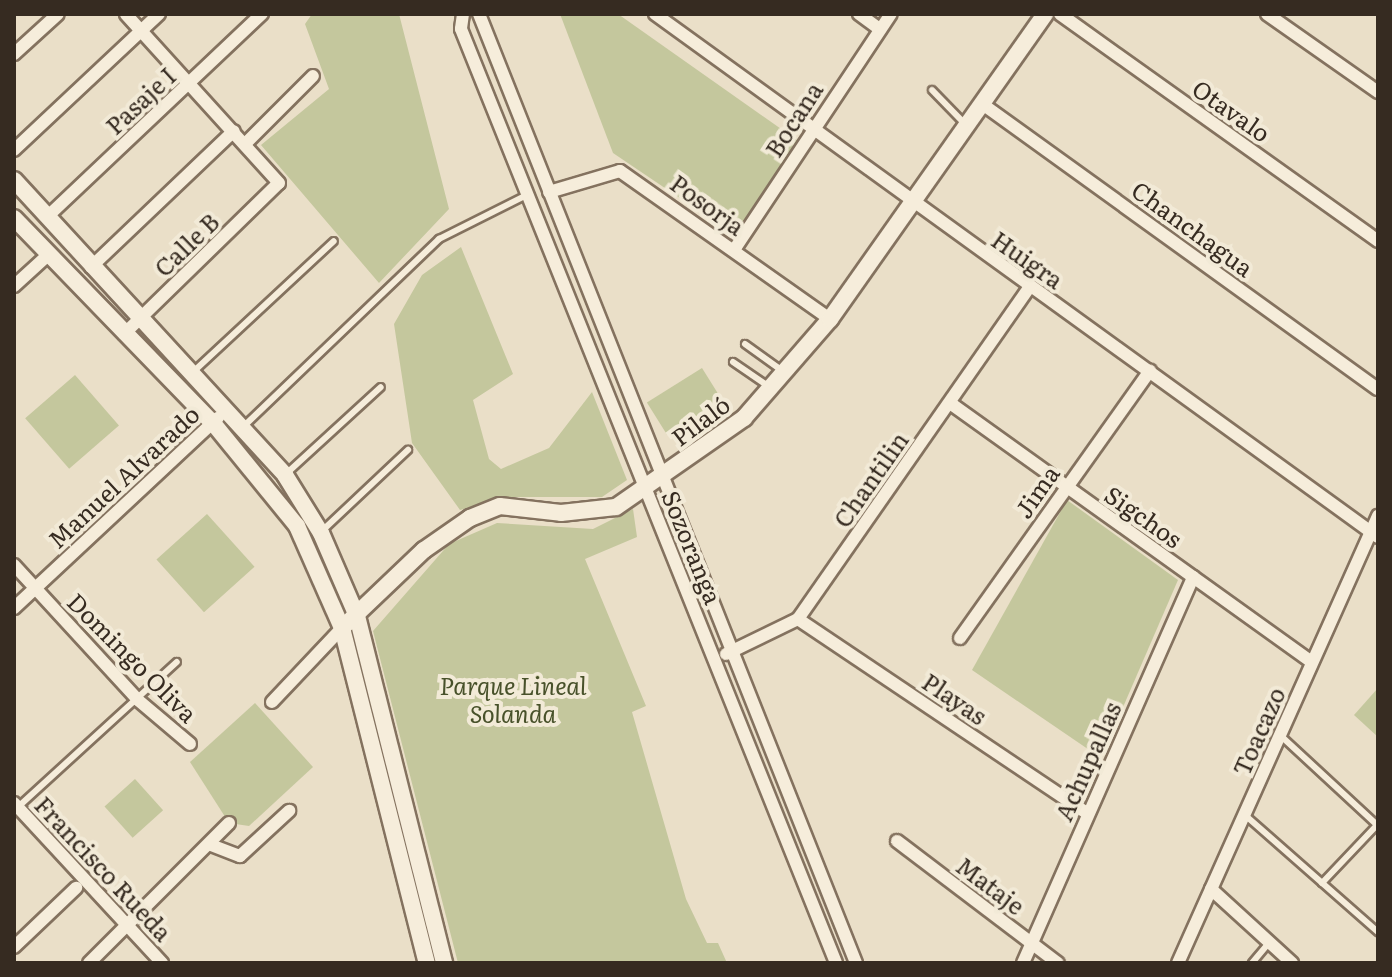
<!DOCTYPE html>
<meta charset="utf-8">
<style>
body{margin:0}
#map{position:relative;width:1392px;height:977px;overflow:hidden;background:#eadfc8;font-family:Literata,serif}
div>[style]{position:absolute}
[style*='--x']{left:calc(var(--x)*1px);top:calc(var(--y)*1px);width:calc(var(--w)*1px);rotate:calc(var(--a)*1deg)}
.green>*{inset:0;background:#c4c79d;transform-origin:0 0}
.roads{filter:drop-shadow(2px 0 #84725f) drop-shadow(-2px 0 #84725f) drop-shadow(0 2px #84725f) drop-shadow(0 -2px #84725f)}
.service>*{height:6px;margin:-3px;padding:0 3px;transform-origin:3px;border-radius:3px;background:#f6eddb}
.minor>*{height:12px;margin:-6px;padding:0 6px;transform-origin:6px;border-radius:6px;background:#f6eddb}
.tertiary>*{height:16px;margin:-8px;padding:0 8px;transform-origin:8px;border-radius:8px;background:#f6eddb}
span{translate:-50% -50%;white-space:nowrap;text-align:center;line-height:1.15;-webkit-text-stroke:8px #f2ead7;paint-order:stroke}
.street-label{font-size:24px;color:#362b21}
.park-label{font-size:24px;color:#48512a;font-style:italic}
.frame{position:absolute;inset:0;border:16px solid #362b21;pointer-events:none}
</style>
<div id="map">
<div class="green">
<div style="clip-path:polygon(312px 14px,399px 14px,449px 209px,379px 283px,261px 145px,329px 89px,305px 24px)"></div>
<div style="clip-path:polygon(560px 14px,618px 14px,801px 143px,739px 238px,613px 153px)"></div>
<div style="clip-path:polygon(461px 247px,513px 374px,473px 400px,489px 459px,501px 469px,549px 448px,592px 392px,627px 480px,602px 497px,511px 497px,460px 510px,412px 443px,394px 324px,422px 275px)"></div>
<div style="left:702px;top:368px;width:38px;height:65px;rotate:58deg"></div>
<div style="left:75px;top:375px;width:67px;height:66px;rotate:49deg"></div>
<div style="clip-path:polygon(1067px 500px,1178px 580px,1101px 758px,972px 670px)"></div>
<div style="clip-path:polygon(633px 509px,637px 537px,585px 559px,646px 706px,632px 712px,686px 899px,707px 943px,718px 943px,727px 963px,458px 963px,373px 631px,449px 544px,497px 523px,593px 529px)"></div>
<div style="left:207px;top:514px;width:71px;height:68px;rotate:48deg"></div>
<div style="clip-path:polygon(1378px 688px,1378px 737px,1354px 715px)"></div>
<div style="clip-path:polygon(255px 703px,313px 767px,249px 826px,229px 823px,190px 762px)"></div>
<div style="left:135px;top:779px;width:42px;height:41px;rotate:48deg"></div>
</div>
<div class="roads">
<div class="service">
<div style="--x:932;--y:90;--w:46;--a:45.9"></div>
<div style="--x:745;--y:344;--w:48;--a:35.7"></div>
<div style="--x:733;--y:362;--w:42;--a:34.4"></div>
<div style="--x:193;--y:372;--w:192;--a:-42.9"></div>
<div style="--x:243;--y:427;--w:272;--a:-43.8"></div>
<div style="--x:439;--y:239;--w:101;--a:-26.6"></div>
<div style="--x:287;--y:473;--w:127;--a:-42.5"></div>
<div style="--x:323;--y:530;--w:117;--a:-43.3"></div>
<div style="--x:1281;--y:736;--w:131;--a:42.8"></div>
<div style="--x:18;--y:807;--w:215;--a:-42.4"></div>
<div style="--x:1246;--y:816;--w:176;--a:41.3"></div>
<div style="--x:1322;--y:883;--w:81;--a:-46.5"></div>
<div style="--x:1252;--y:963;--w:26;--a:-50"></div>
</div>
<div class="minor">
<div style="--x:463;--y:14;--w:15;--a:98"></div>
<div style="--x:461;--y:29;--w:1006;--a:68.12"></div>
<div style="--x:479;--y:14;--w:1021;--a:68.33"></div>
<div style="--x:655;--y:14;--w:892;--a:35.88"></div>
<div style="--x:859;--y:14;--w:26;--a:36"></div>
<div style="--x:1060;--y:14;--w:391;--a:35.5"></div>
<div style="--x:1267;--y:14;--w:136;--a:35.1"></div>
<div style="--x:14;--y:54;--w:59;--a:-42.3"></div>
<div style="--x:981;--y:103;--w:489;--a:35.8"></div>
<div style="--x:245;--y:144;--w:96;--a:-45"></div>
<div style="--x:14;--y:150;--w:199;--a:-43.2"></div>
<div style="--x:549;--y:192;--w:74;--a:-16.5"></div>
<div style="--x:620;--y:171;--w:257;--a:35.2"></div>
<div style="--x:47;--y:217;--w:296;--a:-43.4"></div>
<div style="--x:734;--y:250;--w:283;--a:-56.4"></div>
<div style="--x:91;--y:267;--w:197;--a:-43.6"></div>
<div style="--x:14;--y:286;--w:46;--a:-42.4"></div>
<div style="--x:124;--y:334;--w:216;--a:-44.3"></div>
<div style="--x:279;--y:183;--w:228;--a:-132.2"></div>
<div style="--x:950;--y:403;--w:445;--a:35.6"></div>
<div style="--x:14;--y:565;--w:183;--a:47.4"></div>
<div style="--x:138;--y:700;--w:68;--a:40.2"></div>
<div style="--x:14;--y:608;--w:279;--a:-43"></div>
<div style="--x:798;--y:619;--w:349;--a:33.9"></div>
<div style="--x:960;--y:638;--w:328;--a:-54.6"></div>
<div style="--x:726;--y:654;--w:80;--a:-25.9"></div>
<div style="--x:798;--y:619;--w:405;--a:-55.1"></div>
<div style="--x:272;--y:702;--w:102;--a:-46.6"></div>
<div style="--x:14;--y:803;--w:218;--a:47.2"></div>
<div style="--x:897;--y:841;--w:202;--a:37.2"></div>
<div style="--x:211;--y:845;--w:31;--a:21"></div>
<div style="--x:240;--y:856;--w:67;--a:-42.6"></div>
<div style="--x:1211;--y:889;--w:110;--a:42.4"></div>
<div style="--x:14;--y:947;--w:86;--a:-43.6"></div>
<div style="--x:89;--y:963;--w:198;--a:-45"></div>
<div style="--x:1023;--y:963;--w:422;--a:-66.2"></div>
<div style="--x:1178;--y:963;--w:490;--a:-65.9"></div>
</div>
<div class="tertiary">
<div style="--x:14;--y:180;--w:401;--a:47.4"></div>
<div style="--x:285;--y:475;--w:68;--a:58.2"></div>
<div style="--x:321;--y:533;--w:90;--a:66.6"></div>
<div style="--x:357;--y:616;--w:358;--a:75.9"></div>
<div style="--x:14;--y:218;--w:286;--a:45.9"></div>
<div style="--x:213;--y:423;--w:133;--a:50.8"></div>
<div style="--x:297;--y:526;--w:111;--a:66.2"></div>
<div style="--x:342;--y:628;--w:346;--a:75.8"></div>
<div style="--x:342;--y:628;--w:113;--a:-43.6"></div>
<div style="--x:424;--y:550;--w:56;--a:-34.8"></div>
<div style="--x:470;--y:518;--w:32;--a:-22"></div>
<div style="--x:500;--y:506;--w:61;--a:6.5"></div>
<div style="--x:561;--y:513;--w:55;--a:-6.2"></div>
<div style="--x:616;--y:507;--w:156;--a:-34.8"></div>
<div style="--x:744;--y:418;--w:131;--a:-49"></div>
<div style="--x:830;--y:319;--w:373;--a:-54.8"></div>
</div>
</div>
<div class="street-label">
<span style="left:140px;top:100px;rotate:-43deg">Pasaje I</span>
<span style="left:1232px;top:110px;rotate:35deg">Otavalo</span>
<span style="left:793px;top:119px;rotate:-57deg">Bocana</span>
<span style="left:708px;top:204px;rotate:36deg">Posorja</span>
<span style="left:1193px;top:228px;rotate:36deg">Chanchagua</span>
<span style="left:186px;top:244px;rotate:-44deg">Calle B</span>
<span style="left:1028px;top:259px;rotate:35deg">Huigra</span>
<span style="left:700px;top:420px;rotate:-37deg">Pilaló</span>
<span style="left:123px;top:476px;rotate:-43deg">Manuel Alvarado</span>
<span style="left:870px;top:479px;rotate:-55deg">Chantilin</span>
<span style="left:1036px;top:491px;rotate:-55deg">Jima</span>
<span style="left:1144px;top:516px;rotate:35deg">Sigchos</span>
<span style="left:693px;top:547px;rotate:68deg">Sozoranga</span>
<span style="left:133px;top:657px;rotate:45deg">Domingo Oliva</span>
<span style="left:955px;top:698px;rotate:34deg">Playas</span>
<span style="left:1258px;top:731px;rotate:-66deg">Toacazo</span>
<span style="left:1087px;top:761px;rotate:-66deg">Achupallas</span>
<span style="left:104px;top:868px;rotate:47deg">Francisco Rueda</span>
<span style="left:991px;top:885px;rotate:37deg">Mataje</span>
</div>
<div class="park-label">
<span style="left:513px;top:699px">Parque Lineal<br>Solanda</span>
</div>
<div class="frame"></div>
</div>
